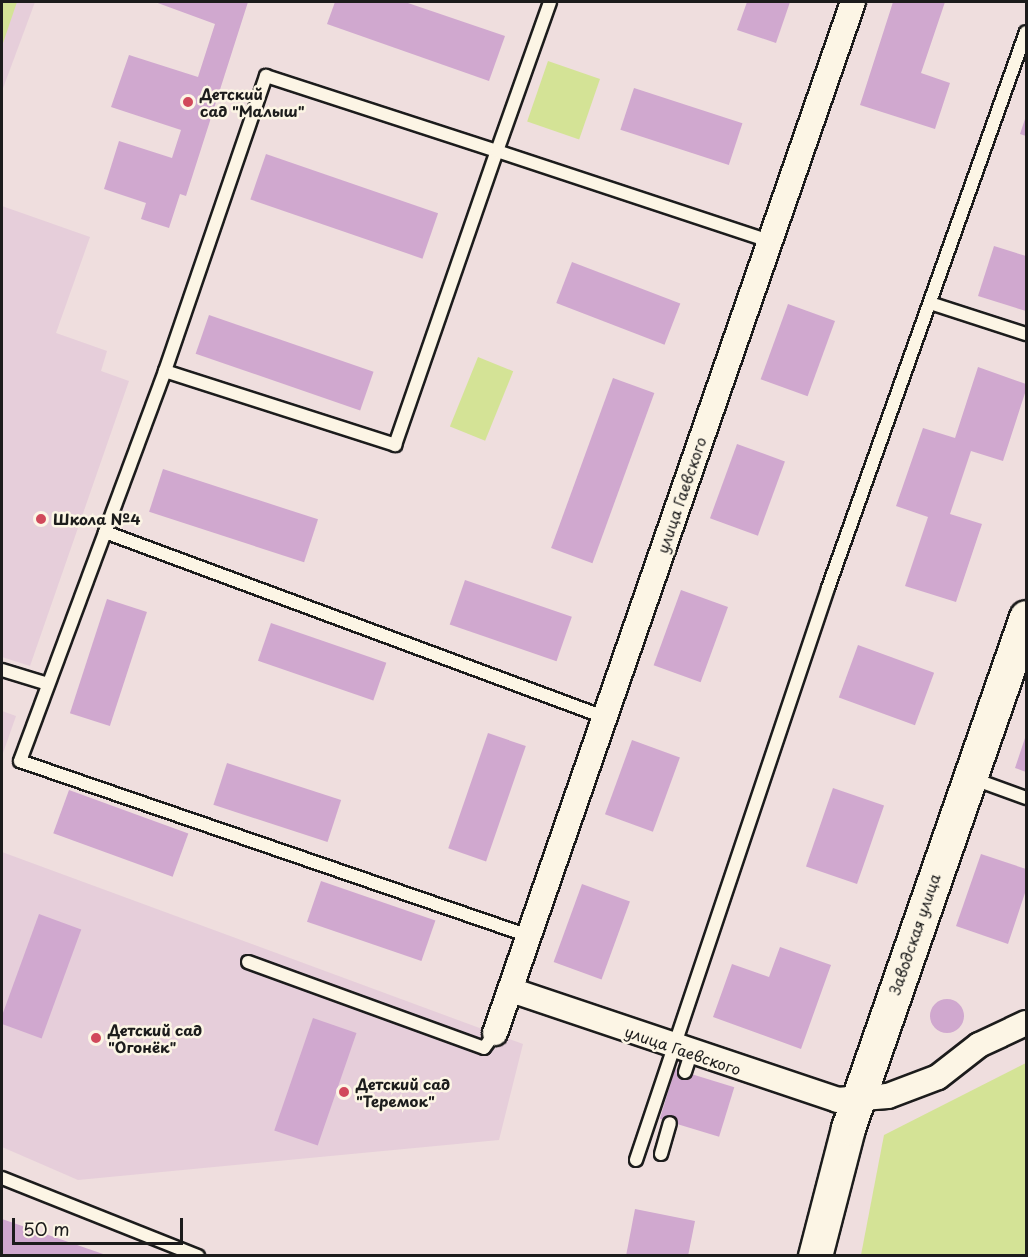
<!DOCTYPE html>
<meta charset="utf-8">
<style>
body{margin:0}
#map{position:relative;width:1028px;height:1257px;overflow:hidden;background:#efdede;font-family:"Playpen Sans",sans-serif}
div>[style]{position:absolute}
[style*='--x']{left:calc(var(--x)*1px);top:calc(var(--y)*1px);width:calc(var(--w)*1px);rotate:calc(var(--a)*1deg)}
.built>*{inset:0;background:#e6ceda}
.green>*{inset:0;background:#d4e396;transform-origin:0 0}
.building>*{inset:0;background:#d0a8cf;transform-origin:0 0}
.round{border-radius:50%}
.roads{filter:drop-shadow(2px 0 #1c1c1c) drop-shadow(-2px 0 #1c1c1c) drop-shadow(0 2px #1c1c1c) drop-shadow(0 -2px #1c1c1c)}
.lane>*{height:12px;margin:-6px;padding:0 6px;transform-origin:6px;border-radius:6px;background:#fcf5e5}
.street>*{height:24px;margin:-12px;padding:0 12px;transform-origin:12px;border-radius:12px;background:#fcf5e5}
.secondary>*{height:33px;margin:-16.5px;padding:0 16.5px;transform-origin:16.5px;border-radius:16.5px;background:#fcf5e5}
.dots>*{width:16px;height:16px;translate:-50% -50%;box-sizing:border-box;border:3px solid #fcf5e5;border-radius:50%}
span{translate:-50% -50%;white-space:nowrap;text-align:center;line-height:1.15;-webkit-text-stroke:5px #fcf5e5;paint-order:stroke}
.poi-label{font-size:15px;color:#1c1c1c;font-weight:700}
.left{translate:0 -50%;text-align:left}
.street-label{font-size:15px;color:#1c1c1c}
.frame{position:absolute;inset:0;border:3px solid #1c1c1c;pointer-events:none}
.scale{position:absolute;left:12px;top:1218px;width:171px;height:27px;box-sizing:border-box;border:3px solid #1c1c1c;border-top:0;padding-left:8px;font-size:18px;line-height:21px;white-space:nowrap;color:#1c1c1c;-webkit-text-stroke:4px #fcf5e5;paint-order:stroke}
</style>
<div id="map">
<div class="built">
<div style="clip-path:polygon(2px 2px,35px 2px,2px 91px)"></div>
<div style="clip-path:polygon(2px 206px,90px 237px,56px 333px,107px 351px,101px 371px,129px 381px,30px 666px,2px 657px)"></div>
<div style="clip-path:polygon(2px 711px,16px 716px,2px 756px)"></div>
<div style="clip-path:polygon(2px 852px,523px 1044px,499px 1140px,78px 1180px,2px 1147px)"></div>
</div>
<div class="green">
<div style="clip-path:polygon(2px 2px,17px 2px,2px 46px)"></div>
<div style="left:548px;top:61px;width:55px;height:64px;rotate:19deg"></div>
<div style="left:478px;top:357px;width:38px;height:75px;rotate:22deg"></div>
<div style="clip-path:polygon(1026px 1063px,1026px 1255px,861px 1255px,884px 1135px)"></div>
</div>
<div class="building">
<div style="clip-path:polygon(155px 2px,248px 2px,186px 196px,180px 194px,169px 228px,141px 219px,146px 203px,104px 189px,119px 141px,172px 158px,181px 130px,111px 107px,129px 55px,198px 77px,215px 24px)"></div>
<div style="clip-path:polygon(335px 2px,405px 2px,505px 36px,489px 81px,327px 24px)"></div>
<div style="clip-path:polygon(747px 2px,790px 2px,776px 43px,737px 30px)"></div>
<div style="clip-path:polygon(893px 2px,945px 2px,921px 73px,950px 83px,935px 129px,860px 105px)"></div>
<div style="left:634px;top:88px;width:114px;height:44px;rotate:18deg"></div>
<div style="clip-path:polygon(1026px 116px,1026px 136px,1020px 134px)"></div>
<div style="left:266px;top:154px;width:182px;height:48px;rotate:19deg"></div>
<div style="clip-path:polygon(994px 246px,1026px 256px,1026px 311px,978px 296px)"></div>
<div style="left:572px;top:262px;width:116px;height:44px;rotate:21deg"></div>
<div style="left:788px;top:304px;width:50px;height:80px;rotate:20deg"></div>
<div style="left:209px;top:315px;width:174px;height:41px;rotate:19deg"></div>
<div style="clip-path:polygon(978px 367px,1026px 384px,1026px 390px,1003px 461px,971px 451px,950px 514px,982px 524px,956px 602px,905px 586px,928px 517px,896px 506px,923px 428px,955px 438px)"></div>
<div style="left:613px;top:378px;width:44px;height:181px;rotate:20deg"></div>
<div style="left:737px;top:444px;width:51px;height:79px;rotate:20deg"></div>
<div style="left:163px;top:469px;width:163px;height:45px;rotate:18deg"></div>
<div style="left:465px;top:580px;width:113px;height:47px;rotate:19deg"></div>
<div style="left:681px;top:590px;width:50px;height:80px;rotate:20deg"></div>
<div style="left:107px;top:599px;width:42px;height:120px;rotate:18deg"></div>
<div style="left:271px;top:623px;width:122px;height:40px;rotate:19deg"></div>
<div style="left:858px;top:645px;width:81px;height:56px;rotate:20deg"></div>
<div style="left:488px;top:733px;width:40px;height:122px;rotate:19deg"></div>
<div style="clip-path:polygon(1026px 735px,1026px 772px,1015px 768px)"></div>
<div style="left:632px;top:740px;width:51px;height:79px;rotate:20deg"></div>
<div style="left:227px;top:763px;width:120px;height:44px;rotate:18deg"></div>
<div style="left:833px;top:788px;width:54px;height:83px;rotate:19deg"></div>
<div style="left:69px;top:790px;width:127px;height:46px;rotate:20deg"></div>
<div style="clip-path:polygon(981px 854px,1026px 869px,1026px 890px,1008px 944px,956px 926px)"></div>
<div style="left:321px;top:881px;width:121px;height:43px;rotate:19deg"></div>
<div style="left:582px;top:884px;width:51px;height:83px;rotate:20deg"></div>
<div style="left:39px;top:914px;width:45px;height:116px;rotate:20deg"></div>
<div style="clip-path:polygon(780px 947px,831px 965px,801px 1049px,713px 1017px,732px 964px,769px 977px)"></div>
<div class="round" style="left:930px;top:999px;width:34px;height:34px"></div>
<div style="left:313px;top:1018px;width:46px;height:119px;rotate:19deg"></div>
<div style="left:675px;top:1069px;width:62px;height:52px;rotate:17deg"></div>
<div style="clip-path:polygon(635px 1209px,695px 1221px,688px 1256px,626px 1256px)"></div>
<div style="clip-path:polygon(2px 1219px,106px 1255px,105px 1256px,2px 1256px)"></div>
</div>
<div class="roads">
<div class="lane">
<div style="--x:933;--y:304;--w:98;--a:17.9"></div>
<div style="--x:165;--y:371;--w:242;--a:17.8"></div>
<div style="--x:395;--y:445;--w:311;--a:-70.9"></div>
<div style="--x:497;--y:151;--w:287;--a:18.3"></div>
<div style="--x:105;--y:532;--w:532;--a:20.34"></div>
<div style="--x:2;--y:670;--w:48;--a:16.9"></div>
<div style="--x:971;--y:778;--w:59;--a:20"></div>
<div style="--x:529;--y:936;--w:538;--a:-161.03"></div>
<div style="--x:20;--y:761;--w:416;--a:-69.6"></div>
<div style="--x:165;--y:371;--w:312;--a:-71.1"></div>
<div style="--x:266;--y:76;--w:243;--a:18"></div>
<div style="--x:497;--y:151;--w:158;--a:-70.4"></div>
<div style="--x:248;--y:962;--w:251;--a:20"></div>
<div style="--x:484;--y:1048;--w:19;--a:-54"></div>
<div style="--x:685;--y:1072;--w:20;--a:-72"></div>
<div style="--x:661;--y:1154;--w:32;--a:-74"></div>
<div style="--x:636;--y:1160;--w:603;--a:-71.44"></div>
<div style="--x:828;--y:588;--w:590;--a:-70.4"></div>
<div style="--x:2;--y:1178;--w:211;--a:21.7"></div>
</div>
<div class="street">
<div style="--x:511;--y:990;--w:344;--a:18.6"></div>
<div style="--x:837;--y:1100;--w:51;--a:-4.5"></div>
<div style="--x:888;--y:1096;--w:53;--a:-20.8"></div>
<div style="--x:938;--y:1077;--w:52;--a:-38"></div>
<div style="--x:979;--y:1045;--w:52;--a:-25.1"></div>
<div style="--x:495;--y:1033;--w:1091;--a:-70.85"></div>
</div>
<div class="secondary">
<div style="--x:815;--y:1256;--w:132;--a:-75.5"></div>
<div style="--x:848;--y:1128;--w:541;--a:-70.79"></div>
</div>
</div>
<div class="dots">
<div style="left:188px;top:102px;background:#d1495b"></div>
<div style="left:41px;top:519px;background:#d1495b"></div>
<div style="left:96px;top:1038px;background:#d1495b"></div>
<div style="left:344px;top:1092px;background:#d1495b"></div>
</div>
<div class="poi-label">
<span class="left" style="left:200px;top:102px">Детский<br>сад "Малыш"</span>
<span class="left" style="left:53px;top:519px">Школа №4</span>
<span class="left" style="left:108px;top:1038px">Детский сад<br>"Огонёк"</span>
<span class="left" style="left:356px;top:1092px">Детский сад<br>"Теремок"</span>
</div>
<div class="street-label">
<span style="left:681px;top:495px;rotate:-71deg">улица Гаевского</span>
<span style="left:914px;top:934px;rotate:-71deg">Заводская улица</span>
<span style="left:683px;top:1050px;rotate:19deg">улица Гаевского</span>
</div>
<div class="frame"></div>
<div class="scale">50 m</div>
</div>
